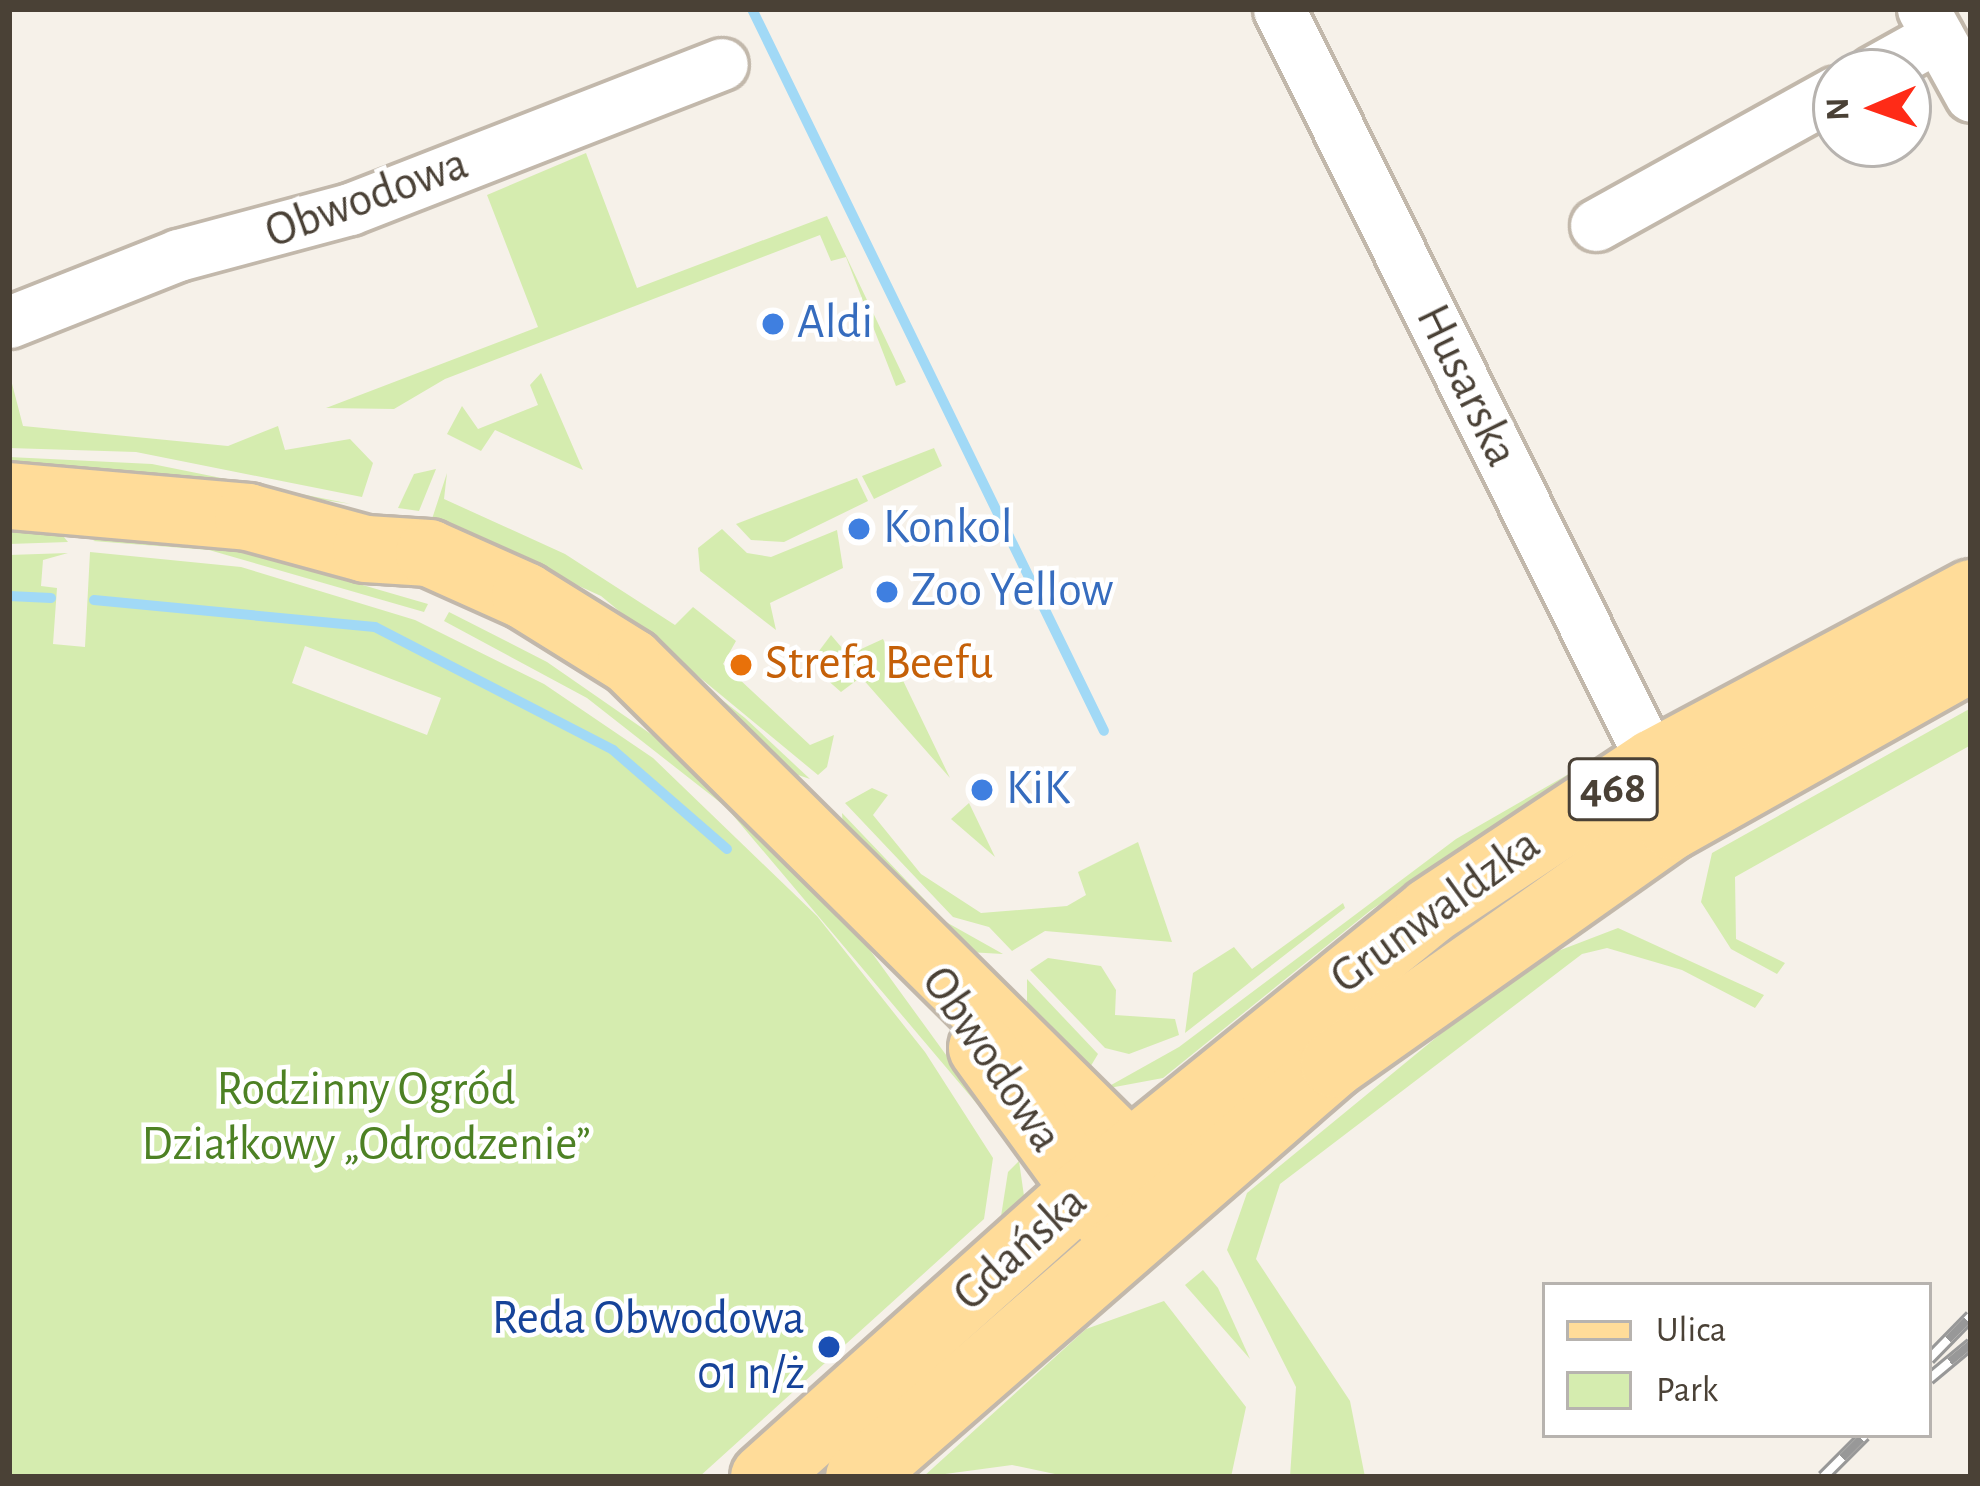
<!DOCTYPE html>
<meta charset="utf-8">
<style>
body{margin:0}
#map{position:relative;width:1980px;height:1486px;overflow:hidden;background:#f6f1e9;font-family:"Alegreya Sans",sans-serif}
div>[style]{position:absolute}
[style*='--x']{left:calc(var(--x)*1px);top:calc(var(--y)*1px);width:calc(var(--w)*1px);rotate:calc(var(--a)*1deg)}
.green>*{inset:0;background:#d5ecaf}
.stream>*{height:10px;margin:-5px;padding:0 5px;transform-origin:5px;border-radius:5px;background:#a1d9f6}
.roads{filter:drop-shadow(3px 0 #c2b8ab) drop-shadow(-3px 0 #c2b8ab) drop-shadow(0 3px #c2b8ab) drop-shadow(0 -3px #c2b8ab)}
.minor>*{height:51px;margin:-25.5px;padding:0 25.5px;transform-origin:25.5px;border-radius:25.5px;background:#fff}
.major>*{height:66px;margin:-33px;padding:0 33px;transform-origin:33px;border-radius:33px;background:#ffdc99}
.rail>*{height:14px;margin-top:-7px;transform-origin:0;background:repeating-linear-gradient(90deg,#fff 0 27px,#989898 0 54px);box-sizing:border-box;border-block:3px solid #989898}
.dots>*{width:33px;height:33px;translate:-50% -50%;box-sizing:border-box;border:6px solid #fff;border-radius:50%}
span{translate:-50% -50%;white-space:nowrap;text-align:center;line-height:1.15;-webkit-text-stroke:9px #fff;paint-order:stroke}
.shield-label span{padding:3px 9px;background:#fff;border:3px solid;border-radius:9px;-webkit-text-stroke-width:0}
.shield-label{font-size:45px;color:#4a4136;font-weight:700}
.street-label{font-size:48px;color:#4a4136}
.shop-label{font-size:48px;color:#366cbe}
.left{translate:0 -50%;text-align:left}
.food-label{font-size:48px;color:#c56008}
.park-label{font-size:48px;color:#4d8124}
.transit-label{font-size:48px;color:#164399}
.right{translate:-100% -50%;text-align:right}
.frame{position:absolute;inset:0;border:12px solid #4a4136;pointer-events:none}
.legend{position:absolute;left:1542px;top:1282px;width:390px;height:156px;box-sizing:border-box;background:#fff;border:3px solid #b7b3af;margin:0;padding:15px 21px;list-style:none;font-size:36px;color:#4a4136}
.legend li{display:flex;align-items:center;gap:24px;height:60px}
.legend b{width:60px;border:3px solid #b7b3af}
.north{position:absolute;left:1812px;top:48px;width:120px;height:120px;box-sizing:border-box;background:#fff;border:3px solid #b7b3af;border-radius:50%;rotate:268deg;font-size:33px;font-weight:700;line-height:48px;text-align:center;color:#4a4136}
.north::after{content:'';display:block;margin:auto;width:42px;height:54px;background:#ff2b17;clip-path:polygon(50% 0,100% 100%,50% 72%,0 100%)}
</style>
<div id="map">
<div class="green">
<div style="clip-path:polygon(586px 153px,637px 288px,827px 216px,906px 382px,896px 386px,846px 257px,831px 261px,820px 235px,445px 379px,394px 409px,326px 408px,538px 327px,487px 195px)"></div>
<div style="clip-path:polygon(9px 372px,23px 426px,228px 446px,278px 426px,285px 450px,350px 439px,373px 463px,362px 497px,136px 452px,9px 448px)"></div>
<div style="clip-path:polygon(541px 373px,583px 470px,495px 430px,481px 451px,447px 434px,462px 406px,478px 429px,538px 405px,530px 385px)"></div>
<div style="clip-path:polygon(934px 448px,942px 466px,874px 499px,862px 476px)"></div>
<div style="clip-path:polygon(9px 457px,152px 464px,351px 504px,128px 472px,9px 469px)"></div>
<div style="clip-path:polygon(436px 469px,419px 511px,398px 508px,414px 474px)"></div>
<div style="clip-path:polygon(447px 473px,444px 499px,565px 554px,675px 625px,693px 607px,736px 641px,723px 664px,810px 745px,834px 735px,827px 767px,818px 775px,601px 596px,432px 519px)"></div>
<div style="clip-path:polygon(857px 478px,868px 501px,784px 542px,751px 540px,736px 524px)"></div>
<div style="clip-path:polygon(9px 524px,59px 531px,68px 542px,9px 544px)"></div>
<div style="clip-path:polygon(119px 528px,194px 536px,428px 604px,424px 612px,209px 550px,93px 541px)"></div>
<div style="clip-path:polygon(722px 529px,747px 553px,771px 557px,837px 530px,843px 568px,770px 603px,776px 630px,700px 571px,698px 548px)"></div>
<div style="clip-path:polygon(evenodd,90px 552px,241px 567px,415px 620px,544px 684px,653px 758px,817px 916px,925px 1052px,993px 1158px,984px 1219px,699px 1477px,9px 1477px,9px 555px,68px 553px,43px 560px,41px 586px,57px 588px,53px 644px,85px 647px,90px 552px,305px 646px,441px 698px,427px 735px,292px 683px,305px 646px)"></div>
<div style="clip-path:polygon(449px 612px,547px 662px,684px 757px,848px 920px,1010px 1143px,726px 807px,587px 698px,444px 621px)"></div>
<div style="clip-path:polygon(630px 627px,745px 718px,810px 779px,783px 770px)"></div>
<div style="clip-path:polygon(831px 635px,848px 655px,883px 639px,950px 778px,861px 677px,841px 692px,825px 678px,819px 651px)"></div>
<div style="clip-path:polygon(1971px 708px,1971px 745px,1735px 877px,1736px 939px,1785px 963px,1777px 974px,1731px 949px,1701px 902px,1712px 853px)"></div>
<div style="clip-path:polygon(1593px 760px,1371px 910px,1163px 1078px,1104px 1089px,1179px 1047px,1456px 839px)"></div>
<div style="clip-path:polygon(872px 788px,888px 795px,873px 815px,921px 874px,981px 913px,1067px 906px,1086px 895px,1078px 872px,1138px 842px,1172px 942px,1045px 931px,1012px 951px,989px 927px,953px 917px,845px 803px)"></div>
<div style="clip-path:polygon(969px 803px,995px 857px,951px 819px)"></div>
<div style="clip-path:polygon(842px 813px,946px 922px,1003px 954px,968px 952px,843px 828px)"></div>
<div style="clip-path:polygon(1343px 903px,1345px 908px,1185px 1033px,1193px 973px,1234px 947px,1252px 969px)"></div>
<div style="clip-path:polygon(1618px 928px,1764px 995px,1755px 1008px,1682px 970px,1607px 948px,1582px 954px,1280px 1184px,1256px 1259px,1350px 1401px,1365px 1477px,1290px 1477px,1296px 1387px,1227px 1250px,1247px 1193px,1460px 1018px,1558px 951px)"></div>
<div style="clip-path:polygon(1048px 958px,1101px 966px,1116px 990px,1115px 1015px,1175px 1019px,1179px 1035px,1129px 1054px,1105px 1048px,1030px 970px)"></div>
<div style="clip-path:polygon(1027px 979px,1098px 1054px,1083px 1079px,1027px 1015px)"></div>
<div style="clip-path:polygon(1019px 1161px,1024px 1196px,999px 1229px,1008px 1172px)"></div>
<div style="clip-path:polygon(1203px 1270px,1218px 1288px,1250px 1359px,1185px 1285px)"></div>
<div style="clip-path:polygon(1164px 1301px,1246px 1407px,1231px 1477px,1069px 1477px,1012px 1465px,923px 1477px,1086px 1329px)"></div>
</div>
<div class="stream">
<div style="--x:752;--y:9;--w:803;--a:64.01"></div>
<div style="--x:9;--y:596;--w:42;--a:2.7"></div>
<div style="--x:94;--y:600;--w:282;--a:5.5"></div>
<div style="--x:375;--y:627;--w:268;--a:27.3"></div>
<div style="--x:613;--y:750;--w:151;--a:41"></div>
</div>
<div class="roads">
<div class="minor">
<div style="--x:1279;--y:9;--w:842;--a:63.62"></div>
<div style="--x:1923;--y:9;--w:99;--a:61.1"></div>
<div style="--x:1873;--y:72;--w:74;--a:-29"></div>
<div style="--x:1596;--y:225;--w:274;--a:-29"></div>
<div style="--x:9;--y:322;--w:182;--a:-21.6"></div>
<div style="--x:178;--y:255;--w:178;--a:-15"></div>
<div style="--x:350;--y:209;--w:399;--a:-21.3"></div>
</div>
<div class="major">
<div style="--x:9;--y:496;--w:240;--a:5"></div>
<div style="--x:248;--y:517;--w:122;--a:15.2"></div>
<div style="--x:366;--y:549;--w:63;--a:3.6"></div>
<div style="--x:429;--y:553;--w:105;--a:24.1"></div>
<div style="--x:525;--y:596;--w:125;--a:31.9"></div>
<div style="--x:631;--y:662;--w:765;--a:44.68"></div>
<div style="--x:982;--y:1048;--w:220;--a:53.9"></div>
<div style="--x:764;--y:1477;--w:425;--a:-41.8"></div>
<div style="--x:1081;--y:1194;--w:449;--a:-39"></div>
<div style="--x:1430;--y:911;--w:268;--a:-33.6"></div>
<div style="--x:1653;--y:763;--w:361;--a:-28.1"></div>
<div style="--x:859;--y:1477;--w:629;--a:-41.01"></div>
<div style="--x:1334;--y:1064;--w:413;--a:-35.2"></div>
<div style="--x:1672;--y:826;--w:343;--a:-29.3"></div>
</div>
</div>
<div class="rail">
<div style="--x:1929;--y:1359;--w:60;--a:-45.7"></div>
<div style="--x:1929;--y:1379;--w:55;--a:-39.8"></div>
<div style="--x:1823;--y:1477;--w:59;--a:-45"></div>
</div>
<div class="dots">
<div style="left:773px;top:324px;background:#3f7fe0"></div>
<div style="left:859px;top:529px;background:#3f7fe0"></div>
<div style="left:887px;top:592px;background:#3f7fe0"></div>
<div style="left:741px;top:665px;background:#e8710a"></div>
<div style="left:982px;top:790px;background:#3f7fe0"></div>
<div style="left:829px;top:1347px;background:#1a4fb4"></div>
</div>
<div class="shield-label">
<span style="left:1613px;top:789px">468</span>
</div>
<div class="street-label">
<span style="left:367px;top:199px;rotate:-20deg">Obwodowa</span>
<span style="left:1466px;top:386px;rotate:64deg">Husarska</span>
<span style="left:1436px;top:912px;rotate:-36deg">Grunwaldzka</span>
<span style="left:991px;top:1060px;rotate:56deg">Obwodowa</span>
<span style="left:1021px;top:1249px;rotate:-42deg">Gdańska</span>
</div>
<div class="shop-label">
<span class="left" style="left:797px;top:324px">Aldi</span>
<span class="left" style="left:883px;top:529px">Konkol</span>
<span class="left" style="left:911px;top:592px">Zoo Yellow</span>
<span class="left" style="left:1006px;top:790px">KiK</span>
</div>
<div class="food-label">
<span class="left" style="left:765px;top:665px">Strefa Beefu</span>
</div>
<div class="park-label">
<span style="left:366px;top:1118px">Rodzinny Ogród<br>Działkowy „Odrodzenie”</span>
</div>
<div class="transit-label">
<span class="right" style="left:805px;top:1347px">Reda Obwodowa<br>01 n/ż</span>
</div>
<div class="frame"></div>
<ul class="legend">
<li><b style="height:15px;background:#ffdc99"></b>Ulica</li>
<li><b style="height:33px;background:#d5ecaf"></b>Park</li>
</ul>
<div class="north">N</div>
</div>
